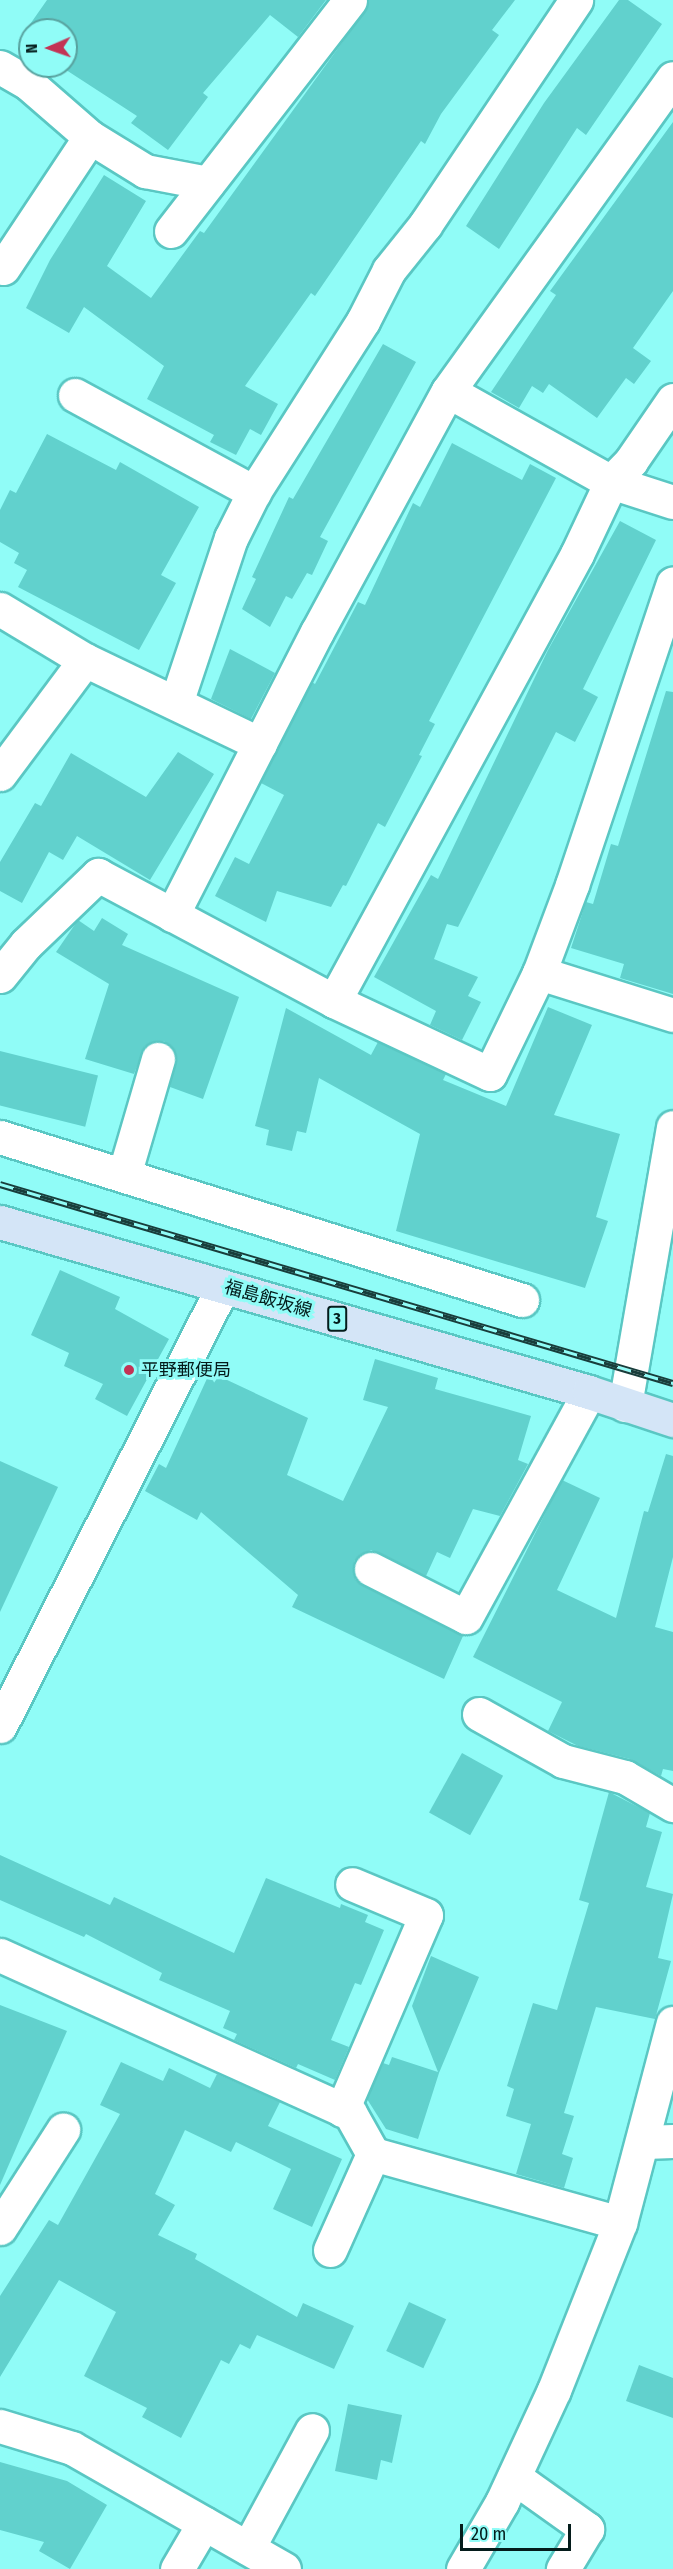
<!DOCTYPE html>
<meta charset="utf-8">
<style>
body{margin:0}
#map{position:relative;width:673px;height:2569px;overflow:hidden;background:#90fcf7;font-family:"Fira Sans Condensed","Noto Sans JP",sans-serif}
div>[style]{position:absolute}
[style*='--x']{left:calc(var(--x)*1px);top:calc(var(--y)*1px);width:calc(var(--w)*1px);rotate:calc(var(--a)*1deg)}
.building>*{inset:0;background:#61d1cd;transform-origin:0 0}
.roads{filter:drop-shadow(2px 0 #5ac7c3) drop-shadow(-2px 0 #5ac7c3) drop-shadow(0 2px #5ac7c3) drop-shadow(0 -2px #5ac7c3)}
.minor>*{height:33px;margin:-16.5px;padding:0 16.5px;transform-origin:16.5px;border-radius:16.5px;background:#fff}
.major>*{height:33px;margin:-16.5px;padding:0 16.5px;transform-origin:16.5px;border-radius:16.5px;background:#d4e5f7}
.rail>*{height:7px;margin-top:-3.5px;transform-origin:0;background:repeating-linear-gradient(90deg,#90fcf7 0 14px,#183d3b 0 28px);box-sizing:border-box;border-block:2px solid #183d3b}
.dots>*{width:16px;height:16px;translate:-50% -50%;box-sizing:border-box;border:3px solid #90fcf7;border-radius:50%}
span{translate:-50% -50%;white-space:nowrap;text-align:center;line-height:1.15;-webkit-text-stroke:6px #90fcf7;paint-order:stroke}
.shield-label span{padding:2px 4px;background:#90fcf7;border:2px solid;border-radius:4px;-webkit-text-stroke-width:0}
.shield-label{font-size:16px;color:#041c1b;font-weight:700}
.street-label{font-size:18px;color:#041c1b}
.poi-label{font-size:18px;color:#041c1b}
.left{translate:0 -50%;text-align:left}
.north{position:absolute;left:18px;top:18px;width:60px;height:60px;box-sizing:border-box;background:#90fcf7;border:2px solid #58a29f;border-radius:50%;rotate:268deg;font-size:16px;font-weight:700;line-height:24px;text-align:center;color:#041c1b}
.north::after{content:'';display:block;margin:auto;width:21px;height:27px;background:#c33355;clip-path:polygon(50% 0,100% 100%,50% 72%,0 100%)}
.scale{position:absolute;left:460px;top:2524px;width:111px;height:27px;box-sizing:border-box;border:3px solid #041c1b;border-top:0;padding-left:8px;font-size:18px;line-height:21px;white-space:nowrap;color:#041c1b;-webkit-text-stroke:4px #90fcf7;paint-order:stroke}
</style>
<div id="map">
<div class="building">
<div style="clip-path:polygon(47px 0,326px 0,298px 37px,270px 15px,203px 93px,208px 97px,168px 150px,131px 123px,137px 116px,60px 66px,66px 66px,66px 30px,30px 30px,30px 47px,19px 40px)"></div>
<div style="clip-path:polygon(368px 0,515px 0,492px 30px,499px 35px,441px 114px,425px 144px,421px 141px,315px 296px,311px 293px,245px 386px,278px 404px,261px 435px,250px 429px,236px 455px,210px 442px,214px 435px,147px 399px,164px 366px,84px 307px,69px 333px,26px 308px,50px 260px,104px 175px,146px 201px,107px 266px,151px 298px,200px 231px,204px 233px,365px 11px)"></div>
<div style="clip-path:polygon(619px 0,628px 0,662px 24px,586px 135px,577px 128px,499px 249px,466px 226px,544px 103px)"></div>
<div style="clip-path:polygon(673px 122px,673px 291px,633px 348px,651px 361px,634px 384px,626px 378px,597px 418px,549px 384px,543px 393px,532px 386px,519px 408px,491px 392px,556px 295px,550px 291px)"></div>
<div style="clip-path:polygon(383px 344px,416px 362px,320px 537px,328px 541px,312px 575px,307px 573px,292px 599px,286px 596px,270px 627px,242px 609px,256px 579px,252px 577px,289px 497px,293px 499px)"></div>
<div style="clip-path:polygon(47px 434px,116px 470px,120px 462px,199px 507px,161px 575px,176px 583px,139px 650px,18px 587px,27px 570px,14px 563px,19px 553px,0 542px,0 510px,10px 490px,16px 493px)"></div>
<div style="clip-path:polygon(452px 443px,522px 480px,530px 464px,556px 478px,429px 721px,435px 724px,419px 755px,422px 756px,385px 827px,378px 823px,346px 886px,343px 885px,331px 907px,277px 891px,266px 922px,215px 896px,235px 857px,249px 864px,284px 795px,261px 783px,312px 682px,315px 684px,358px 602px,365px 605px,413px 503px,420px 507px)"></div>
<div style="clip-path:polygon(620px 521px,656px 540px,583px 689px,598px 697px,575px 742px,556px 732px,458px 927px,447px 924px,434px 959px,478px 977px,468px 996px,481px 1002px,462px 1040px,430px 1025px,436px 1011px,374px 977px,431px 875px,438px 879px,548px 650px)"></div>
<div style="clip-path:polygon(230px 649px,275px 673px,251px 719px,211px 699px)"></div>
<div style="clip-path:polygon(666px 691px,673px 692px,673px 994px,620px 978px,624px 964px,571px 948px,586px 902px,593px 904px,611px 844px,618px 846px)"></div>
<div style="clip-path:polygon(178px 752px,214px 774px,150px 880px,77px 836px,63px 860px,49px 852px,22px 903px,0 891px,0 862px,35px 803px,41px 806px,71px 753px,146px 797px)"></div>
<div style="clip-path:polygon(102px 918px,128px 934px,122px 945px,239px 997px,203px 1099px,170px 1087px,176px 1055px,164px 1041px,145px 1046px,134px 1074px,85px 1059px,109px 984px,56px 952px,78px 920px,94px 931px)"></div>
<div style="clip-path:polygon(548px 1007px,592px 1025px,554px 1115px,620px 1134px,596px 1217px,608px 1221px,585px 1288px,396px 1231px,420px 1134px,319px 1078px,306px 1133px,297px 1131px,292px 1151px,266px 1145px,269px 1130px,255px 1126px,286px 1008px,371px 1055px,378px 1042px,446px 1074px,443px 1080px,506px 1106px)"></div>
<div style="left:0;top:1051px;width:101px;height:53px;rotate:14deg"></div>
<div style="clip-path:polygon(60px 1270px,120px 1297px,115px 1309px,169px 1339px,127px 1416px,95px 1399px,103px 1384px,64px 1366px,69px 1353px,31px 1335px)"></div>
<div style="clip-path:polygon(375px 1359px,438px 1378px,435px 1389px,531px 1416px,518px 1460px,528px 1464px,500px 1516px,473px 1509px,450px 1558px,437px 1552px,426px 1576px,371px 1550px,354px 1561px,355px 1579px,362px 1585px,463px 1636px,444px 1679px,292px 1607px,298px 1595px,201px 1512px,197px 1520px,145px 1491px,159px 1464px,166px 1468px,210px 1372px,308px 1418px,287px 1475px,343px 1501px,388px 1407px,363px 1400px)"></div>
<div style="clip-path:polygon(666px 1454px,673px 1456px,673px 1557px,655px 1627px,673px 1632px,673px 1771px,663px 1769px,661px 1776px,630px 1759px,578px 1746px,548px 1731px,562px 1702px,473px 1657px,562px 1480px,600px 1498px,557px 1590px,616px 1618px,644px 1511px,648px 1512px)"></div>
<div style="clip-path:polygon(0 1461px,58px 1487px,0 1612px)"></div>
<div style="left:462px;top:1753px;width:47px;height:68px;rotate:29deg"></div>
<div style="clip-path:polygon(609px 1792px,650px 1813px,646px 1827px,662px 1832px,646px 1887px,673px 1894px,658px 1958px,671px 1961px,655px 2019px,596px 2007px,564px 2113px,574px 2116px,562px 2154px,573px 2158px,564px 2188px,516px 2174px,531px 2124px,506px 2116px,514px 2089px,507px 2086px,533px 2003px,557px 2010px,589px 1903px,579px 1900px)"></div>
<div style="clip-path:polygon(0 1855px,110px 1905px,114px 1897px,234px 1953px,266px 1878px,340px 1908px,341px 1904px,368px 1915px,365px 1922px,384px 1930px,361px 1985px,355px 1983px,331px 2040px,349px 2047px,335px 2080px,298px 2064px,296px 2068px,234px 2040px,237px 2034px,223px 2028px,230px 2011px,159px 1980px,162px 1973px,86px 1934px,84px 1937px,0 1900px)"></div>
<div style="clip-path:polygon(431px 1956px,479px 1977px,439px 2073px,418px 2139px,386px 2129px,367px 2099px,383px 2063px,389px 2065px,392px 2057px,438px 2072px,412px 2006px)"></div>
<div style="clip-path:polygon(0 2005px,67px 2031px,0 2185px)"></div>
<div style="clip-path:polygon(121px 2062px,163px 2081px,169px 2068px,210px 2088px,217px 2074px,280px 2102px,268px 2126px,342px 2159px,312px 2227px,273px 2209px,291px 2169px,236px 2142px,231px 2152px,185px 2130px,155px 2194px,175px 2205px,158px 2235px,197px 2254px,195px 2259px,297px 2317px,303px 2303px,354px 2326px,334px 2369px,257px 2335px,250px 2349px,240px 2344px,229px 2364px,221px 2360px,181px 2438px,142px 2417px,147px 2408px,84px 2376px,116px 2312px,59px 2280px,0 2377px,0 2296px,49px 2220px,58px 2225px,120px 2114px,100px 2105px)"></div>
<div style="left:409px;top:2302px;width:41px;height:54px;rotate:25deg"></div>
<div style="clip-path:polygon(639px 2365px,673px 2378px,673px 2418px,626px 2401px)"></div>
<div style="clip-path:polygon(348px 2404px,402px 2415px,392px 2463px,381px 2460px,377px 2480px,335px 2471px)"></div>
<div style="clip-path:polygon(0 2462px,67px 2481px,107px 2505px,70px 2569px,39px 2551px,44px 2542px,0 2530px)"></div>
</div>
<div class="roads">
<div class="minor">
<div style="--x:0;--y:67;--w:34;--a:30"></div>
<div style="--x:29;--y:84;--w:81;--a:41"></div>
<div style="--x:90;--y:137;--w:65;--a:31.7"></div>
<div style="--x:145;--y:171;--w:64;--a:10.8"></div>
<div style="--x:171;--y:231;--w:292;--a:-52.2"></div>
<div style="--x:3;--y:268;--w:157;--a:-56.4"></div>
<div style="--x:448;--y:391;--w:187;--a:29.2"></div>
<div style="--x:611;--y:482;--w:65;--a:17.9"></div>
<div style="--x:75;--y:395;--w:204;--a:28.5"></div>
<div style="--x:0;--y:609;--w:99;--a:31"></div>
<div style="--x:85;--y:660;--w:194;--a:25.6"></div>
<div style="--x:176;--y:703;--w:174;--a:-71.6"></div>
<div style="--x:231;--y:538;--w:51;--a:-63.4"></div>
<div style="--x:254;--y:492;--w:203;--a:-57.5"></div>
<div style="--x:363;--y:321;--w:57;--a:-63"></div>
<div style="--x:389;--y:270;--w:58;--a:-51.3"></div>
<div style="--x:425;--y:225;--w:271;--a:-56.1"></div>
<div style="--x:0;--y:774;--w:142;--a:-53.3"></div>
<div style="--x:172;--y:915;--w:318;--a:-62.9"></div>
<div style="--x:317;--y:632;--w:274;--a:-61.5"></div>
<div style="--x:448;--y:391;--w:385;--a:-54.3"></div>
<div style="--x:539;--y:973;--w:140;--a:17.4"></div>
<div style="--x:0;--y:976;--w:41;--a:-50.9"></div>
<div style="--x:26;--y:944;--w:100;--a:-43.8"></div>
<div style="--x:98;--y:875;--w:268;--a:28.1"></div>
<div style="--x:334;--y:1001;--w:172;--a:25.1"></div>
<div style="--x:490;--y:1074;--w:112;--a:-64.1"></div>
<div style="--x:539;--y:973;--w:94;--a:-69.4"></div>
<div style="--x:572;--y:885;--w:318;--a:-71.5"></div>
<div style="--x:334;--y:1001;--w:509;--a:-61.47"></div>
<div style="--x:577;--y:554;--w:80;--a:-64.7"></div>
<div style="--x:611;--y:482;--w:29;--a:-46"></div>
<div style="--x:631;--y:461;--w:74;--a:-55.5"></div>
<div style="--x:0;--y:1137;--w:547;--a:17.34"></div>
<div style="--x:124;--y:1175;--w:121;--a:-73.7"></div>
<div style="--x:625;--y:1405;--w:282;--a:-80.2"></div>
<div style="--x:371;--y:1569;--w:106;--a:26.8"></div>
<div style="--x:466;--y:1617;--w:256;--a:-61.3"></div>
<div style="--x:479;--y:1714;--w:96;--a:29.2"></div>
<div style="--x:563;--y:1761;--w:64;--a:14.5"></div>
<div style="--x:625;--y:1777;--w:56;--a:30.3"></div>
<div style="--x:0;--y:1726;--w:493;--a:-63.1"></div>
<div style="--x:0;--y:1955;--w:384;--a:24.3"></div>
<div style="--x:350;--y:2113;--w:47;--a:60.7"></div>
<div style="--x:373;--y:2154;--w:256;--a:15.6"></div>
<div style="--x:342;--y:2110;--w:212;--a:-66.7"></div>
<div style="--x:426;--y:1915;--w:80;--a:-157.3"></div>
<div style="--x:644;--y:2142;--w:29;--a:-2"></div>
<div style="--x:0;--y:2228;--w:117;--a:-57.3"></div>
<div style="--x:330;--y:2250;--w:105;--a:-65.9"></div>
<div style="--x:0;--y:2426;--w:75;--a:17"></div>
<div style="--x:72;--y:2448;--w:244;--a:29.7"></div>
<div style="--x:514;--y:2477;--w:90;--a:35.5"></div>
<div style="--x:587;--y:2529;--w:47;--a:121"></div>
<div style="--x:248;--y:2548;--w:134;--a:-61.5"></div>
<div style="--x:177;--y:2569;--w:53;--a:-59.6"></div>
<div style="--x:463;--y:2569;--w:78;--a:-59.8"></div>
<div style="--x:502;--y:2502;--w:123;--a:-65.1"></div>
<div style="--x:554;--y:2390;--w:180;--a:-68.4"></div>
<div style="--x:620;--y:2223;--w:207;--a:-75.2"></div>
</div>
<div class="major">
<div style="--x:0;--y:1222;--w:613;--a:16.1"></div>
<div style="--x:589;--y:1392;--w:89;--a:18.4"></div>
</div>
</div>
<div class="rail">
<div style="--x:0;--y:1184;--w:702;--a:16.47"></div>
</div>
<div class="dots">
<div style="left:129px;top:1370px;background:#c33355"></div>
</div>
<div class="shield-label">
<span style="left:337px;top:1319px">3</span>
</div>
<div class="street-label">
<span style="left:268px;top:1299px;rotate:16deg">福島飯坂線</span>
</div>
<div class="poi-label">
<span class="left" style="left:141px;top:1370px">平野郵便局</span>
</div>
<div class="north">N</div>
<div class="scale">20 m</div>
</div>
